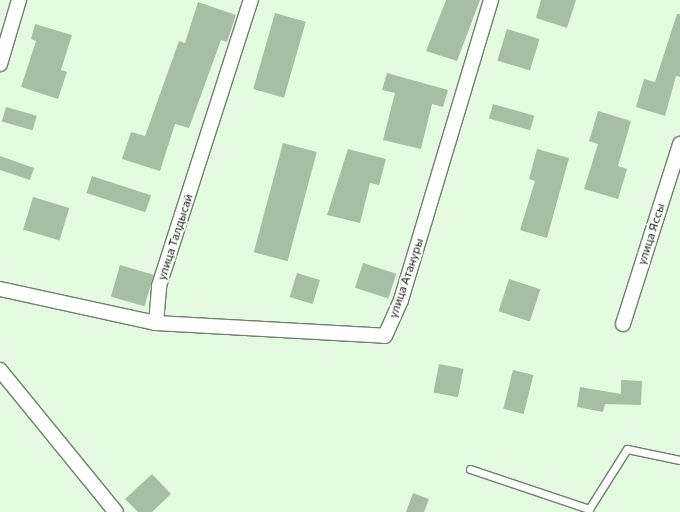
<!DOCTYPE html>
<meta charset="utf-8">
<style>
body{margin:0}
#map{position:relative;width:680px;height:512px;overflow:hidden;background:#e4fae1;font-family:Commissioner,sans-serif}
div>[style]{position:absolute}
[style*='--x']{left:calc(var(--x)*1px);top:calc(var(--y)*1px);width:calc(var(--w)*1px);rotate:calc(var(--a)*1deg)}
.building>*{inset:0;background:#a8bda6;transform-origin:0 0}
.roads{filter:drop-shadow(1px 0 #6d816b) drop-shadow(-1px 0 #6d816b) drop-shadow(0 1px #6d816b) drop-shadow(0 -1px #6d816b)}
.lane>*{height:7px;margin:-3.5px;padding:0 3.5px;transform-origin:3.5px;border-radius:3.5px;background:#fff}
.street>*{height:14px;margin:-7px;padding:0 7px;transform-origin:7px;border-radius:7px;background:#fff}
span{translate:-50% -50%;white-space:nowrap;text-align:center;line-height:1.15;-webkit-text-stroke:3.5px #fff;paint-order:stroke}
.street-label{font-size:12px;color:#141c14}
</style>
<div id="map">
<div class="building">
<div style="clip-path:polygon(446px 0,480px 0,457px 61px,426px 51px)"></div>
<div style="clip-path:polygon(541px 0,576px 0,567px 28px,536px 18px)"></div>
<div style="clip-path:polygon(198px 2px,236px 15px,227px 42px,221px 40px,189px 128px,175px 124px,160px 171px,122px 159px,131px 132px,145px 136px,179px 41px,185px 43px)"></div>
<div style="left:275px;top:13px;width:32px;height:79px;rotate:16deg"></div>
<div style="clip-path:polygon(677px 14px,680px 14px,680px 77px,676px 76px,665px 116px,636px 107px,644px 79px,655px 82px)"></div>
<div style="clip-path:polygon(35px 24px,72px 35px,61px 70px,67px 72px,58px 99px,21px 87px,36px 41px,31px 39px)"></div>
<div style="left:507px;top:29px;width:34px;height:33px;rotate:17deg"></div>
<div style="clip-path:polygon(387px 73px,448px 90px,443px 107px,432px 104px,421px 149px,383px 140px,395px 93px,382px 90px)"></div>
<div style="left:493px;top:104px;width:43px;height:15px;rotate:16deg"></div>
<div style="left:6px;top:107px;width:32px;height:15px;rotate:16deg"></div>
<div style="clip-path:polygon(598px 111px,631px 121px,618px 166px,627px 169px,618px 199px,584px 189px,598px 144px,589px 141px)"></div>
<div style="left:283px;top:143px;width:35px;height:113px;rotate:15deg"></div>
<div style="clip-path:polygon(348px 149px,386px 159px,379px 185px,370px 183px,360px 223px,327px 215px)"></div>
<div style="clip-path:polygon(537px 149px,569px 158px,547px 238px,520px 230px,535px 181px,529px 179px)"></div>
<div style="clip-path:polygon(0 156px,34px 168px,30px 180px,0 170px)"></div>
<div style="left:92px;top:176px;width:62px;height:18px;rotate:18deg"></div>
<div style="left:33px;top:197px;width:38px;height:34px;rotate:17deg"></div>
<div style="left:363px;top:263px;width:35px;height:26px;rotate:18deg"></div>
<div style="left:120px;top:265px;width:35px;height:33px;rotate:16deg"></div>
<div style="left:297px;top:273px;width:24px;height:25px;rotate:17deg"></div>
<div style="left:509px;top:279px;width:33px;height:34px;rotate:18deg"></div>
<div style="left:439px;top:364px;width:25px;height:29px;rotate:11deg"></div>
<div style="left:513px;top:370px;width:21px;height:40px;rotate:14deg"></div>
<div style="clip-path:polygon(621px 380px,642px 381px,641px 405px,605px 404px,603px 412px,577px 407px,580px 387px,621px 394px)"></div>
<div style="clip-path:polygon(152px 474px,171px 494px,152px 512px,138px 512px,125px 499px)"></div>
<div style="clip-path:polygon(413px 493px,429px 499px,424px 512px,406px 512px)"></div>
</div>
<div class="roads">
<div class="lane">
<div style="--x:470;--y:469;--w:126;--a:18.6"></div>
<div style="--x:589;--y:509;--w:71;--a:-57.7"></div>
<div style="--x:627;--y:449;--w:54;--a:11.7"></div>
</div>
<div class="street">
<div style="--x:0;--y:64;--w:67;--a:-73.5"></div>
<div style="--x:0;--y:289;--w:160;--a:12.3"></div>
<div style="--x:156;--y:323;--w:37;--a:-85"></div>
<div style="--x:159;--y:286;--w:300;--a:-72.2"></div>
<div style="--x:156;--y:323;--w:229;--a:3.2"></div>
<div style="--x:385;--y:336;--w:39;--a:-66"></div>
<div style="--x:401;--y:300;--w:313;--a:-73.3"></div>
<div style="--x:623;--y:324;--w:189;--a:-72.4"></div>
<div style="--x:0;--y:370;--w:183;--a:50.8"></div>
</div>
</div>
<div class="street-label">
<span style="left:651px;top:234px;rotate:-72deg">улица Яссы</span>
<span style="left:175px;top:237px;rotate:-72deg">улица Талдысай</span>
<span style="left:406px;top:278px;rotate:-71deg">улица Атануры</span>
</div>
</div>
